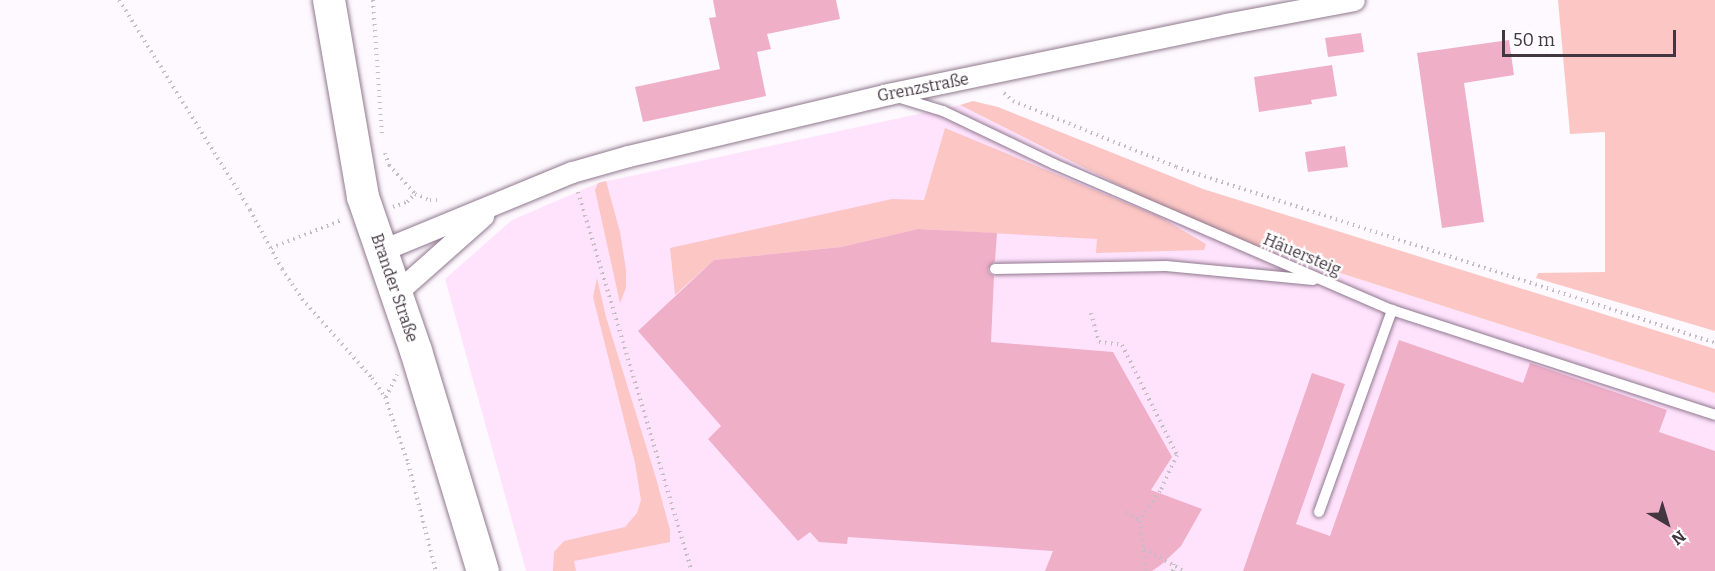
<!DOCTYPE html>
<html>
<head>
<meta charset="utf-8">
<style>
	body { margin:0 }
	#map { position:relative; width:1715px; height:571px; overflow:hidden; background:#fef9fe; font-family:Bitter,serif }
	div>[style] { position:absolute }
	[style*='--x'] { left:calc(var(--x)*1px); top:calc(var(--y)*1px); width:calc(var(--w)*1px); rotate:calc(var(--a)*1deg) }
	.built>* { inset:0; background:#ffe3fd }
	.green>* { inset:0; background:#fbc6c4 }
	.building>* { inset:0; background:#efafc7 }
	.path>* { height:4px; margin-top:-2px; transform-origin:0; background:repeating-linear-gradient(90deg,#c4bdc3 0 1.5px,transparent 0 6px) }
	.roads { filter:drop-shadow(0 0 2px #90788f) drop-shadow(0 0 2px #90788f) }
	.service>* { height:10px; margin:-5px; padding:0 5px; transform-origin:5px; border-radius:5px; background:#fff }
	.minor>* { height:21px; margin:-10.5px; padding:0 10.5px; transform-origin:10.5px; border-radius:10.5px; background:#fff }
	.primary>* { height:32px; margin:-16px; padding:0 16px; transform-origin:16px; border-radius:16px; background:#fff }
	span { translate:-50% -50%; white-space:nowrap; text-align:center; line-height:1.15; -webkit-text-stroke:4.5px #fff; paint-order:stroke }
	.street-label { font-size:16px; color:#423741 }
	.north { position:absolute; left:1637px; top:493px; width:60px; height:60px; -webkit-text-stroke:4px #fff; paint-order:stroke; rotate:142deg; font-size:16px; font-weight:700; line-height:24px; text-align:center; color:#423741 }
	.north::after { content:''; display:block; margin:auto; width:21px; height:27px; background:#423741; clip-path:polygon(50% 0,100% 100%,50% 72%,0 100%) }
	.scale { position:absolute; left:1502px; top:30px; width:174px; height:27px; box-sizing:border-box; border:3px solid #423741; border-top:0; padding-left:8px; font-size:18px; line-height:21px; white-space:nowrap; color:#423741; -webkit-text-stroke:4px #fff; paint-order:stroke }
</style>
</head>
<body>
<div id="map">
	<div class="built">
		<i style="clip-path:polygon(960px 105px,1212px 232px,1715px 393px,1715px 571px,526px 571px,445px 279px,512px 220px,598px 183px)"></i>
	</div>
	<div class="green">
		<i style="clip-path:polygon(1558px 0,1715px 0,1715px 331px,1536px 278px,1538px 273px,1605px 272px,1605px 132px,1570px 134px)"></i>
		<i style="clip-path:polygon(973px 101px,998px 107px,1203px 189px,1715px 349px,1715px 393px,1212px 232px,960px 105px)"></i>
		<i style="clip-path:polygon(945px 128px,1160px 217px,1206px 244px,1204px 250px,1096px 253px,1097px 239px,918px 229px,841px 247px,714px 260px,675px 295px,670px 248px,892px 199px,924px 200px)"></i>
		<i style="clip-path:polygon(606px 181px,620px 232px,626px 270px,626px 288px,620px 303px,595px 190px,598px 183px)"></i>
		<i style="clip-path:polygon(597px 278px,606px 317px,656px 478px,670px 530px,670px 542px,574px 561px,576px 571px,553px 571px,554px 552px,564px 541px,625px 527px,637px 513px,641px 500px,635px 463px,593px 297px)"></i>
	</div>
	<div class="building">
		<i style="clip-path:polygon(713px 0,836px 0,840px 19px,767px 34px,771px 49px,757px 52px,766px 96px,643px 122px,635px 87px,720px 69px,709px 18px,716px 17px)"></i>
		<i style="clip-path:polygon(1361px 33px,1364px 52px,1328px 57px,1325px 38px)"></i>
		<i style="clip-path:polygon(1509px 40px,1514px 75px,1464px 83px,1484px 222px,1442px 228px,1417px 53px)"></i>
		<i style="clip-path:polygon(1332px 65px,1337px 96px,1311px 100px,1312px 104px,1259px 112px,1254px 77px)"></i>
		<i style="clip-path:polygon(1345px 146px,1348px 167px,1308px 172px,1305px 152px)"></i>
		<i style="clip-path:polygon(918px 229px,997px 233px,995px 261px,988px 269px,989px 273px,994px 276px,991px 342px,1113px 352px,1172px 457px,1151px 490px,1202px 509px,1181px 546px,1162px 564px,1152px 571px,1045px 571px,1053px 551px,848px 537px,847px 544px,819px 542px,810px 532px,798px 541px,708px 439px,721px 426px,638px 331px,714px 260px,841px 247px)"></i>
		<i style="clip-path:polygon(1399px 340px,1523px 383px,1530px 363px,1667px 410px,1659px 432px,1715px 451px,1715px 571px,1243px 571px,1312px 373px,1345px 384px,1296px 524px,1330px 536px)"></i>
	</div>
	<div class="path">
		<i style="--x:119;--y:0;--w:248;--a:58"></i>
		<i style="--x:250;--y:210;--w:67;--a:61.5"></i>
		<i style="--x:282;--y:269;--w:36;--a:56"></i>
		<i style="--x:302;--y:299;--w:106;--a:48.5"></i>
		<i style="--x:372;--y:378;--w:23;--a:56"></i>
		<i style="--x:385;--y:397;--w:70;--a:70.8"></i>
		<i style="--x:408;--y:463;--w:112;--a:75.5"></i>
		<i style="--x:373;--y:0;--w:134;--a:86.2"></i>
		<i style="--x:1004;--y:93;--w:12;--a:42"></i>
		<i style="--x:1013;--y:101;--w:176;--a:22"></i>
		<i style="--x:1176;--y:167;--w:567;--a:18.08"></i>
		<i style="--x:385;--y:153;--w:13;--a:72"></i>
		<i style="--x:389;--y:165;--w:39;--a:48"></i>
		<i style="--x:415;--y:194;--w:16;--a:22"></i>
		<i style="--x:430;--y:200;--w:12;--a:0"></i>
		<i style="--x:578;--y:192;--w:396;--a:73.3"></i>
		<i style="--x:393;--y:207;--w:15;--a:-20"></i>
		<i style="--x:407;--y:202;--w:11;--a:-45"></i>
		<i style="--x:271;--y:248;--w:76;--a:-21.5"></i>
		<i style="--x:1091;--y:313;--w:30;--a:75"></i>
		<i style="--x:1099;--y:342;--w:23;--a:7"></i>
		<i style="--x:1122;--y:345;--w:123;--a:63.4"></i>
		<i style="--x:1177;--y:455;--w:40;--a:115"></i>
		<i style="--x:1160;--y:491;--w:36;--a:124"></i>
		<i style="--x:1140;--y:521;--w:50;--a:83.2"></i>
		<i style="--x:386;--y:397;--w:25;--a:-64"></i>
		<i style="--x:1126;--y:512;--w:17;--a:33"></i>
		<i style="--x:1144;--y:549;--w:46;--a:28.8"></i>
		<i style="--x:1173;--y:571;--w:7;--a:-82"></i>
	</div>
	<div class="roads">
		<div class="service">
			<i style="--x:897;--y:97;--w:48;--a:16.9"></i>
			<i style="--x:943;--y:111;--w:123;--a:25.5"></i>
			<i style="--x:1054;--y:164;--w:368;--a:23.4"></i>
			<i style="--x:1392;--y:310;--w:340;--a:18"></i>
			<i style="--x:995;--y:269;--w:171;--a:-1"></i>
			<i style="--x:1166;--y:266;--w:148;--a:5.4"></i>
			<i style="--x:1319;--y:512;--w:215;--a:-70.1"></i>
		</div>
		<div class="minor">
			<i style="--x:380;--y:251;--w:208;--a:-22.4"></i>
			<i style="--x:572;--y:172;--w:58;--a:-15.9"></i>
			<i style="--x:628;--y:156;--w:267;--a:-13.4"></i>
			<i style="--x:888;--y:94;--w:345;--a:-11.7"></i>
			<i style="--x:1226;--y:24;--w:130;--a:-10.6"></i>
			<i style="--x:395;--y:294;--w:118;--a:-41.6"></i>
		</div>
		<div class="primary">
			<i style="--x:329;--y:0;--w:200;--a:80.2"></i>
			<i style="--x:363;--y:197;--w:163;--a:71"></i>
			<i style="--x:416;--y:351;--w:230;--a:73.1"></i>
		</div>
	</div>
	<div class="street-label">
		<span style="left:923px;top:88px;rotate:-11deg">Grenzstraße</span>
		<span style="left:1302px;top:255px;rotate:23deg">Häuersteig</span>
		<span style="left:394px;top:288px;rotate:71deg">Brander Straße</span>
	</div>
	<div class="north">N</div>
	<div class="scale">50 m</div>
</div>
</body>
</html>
